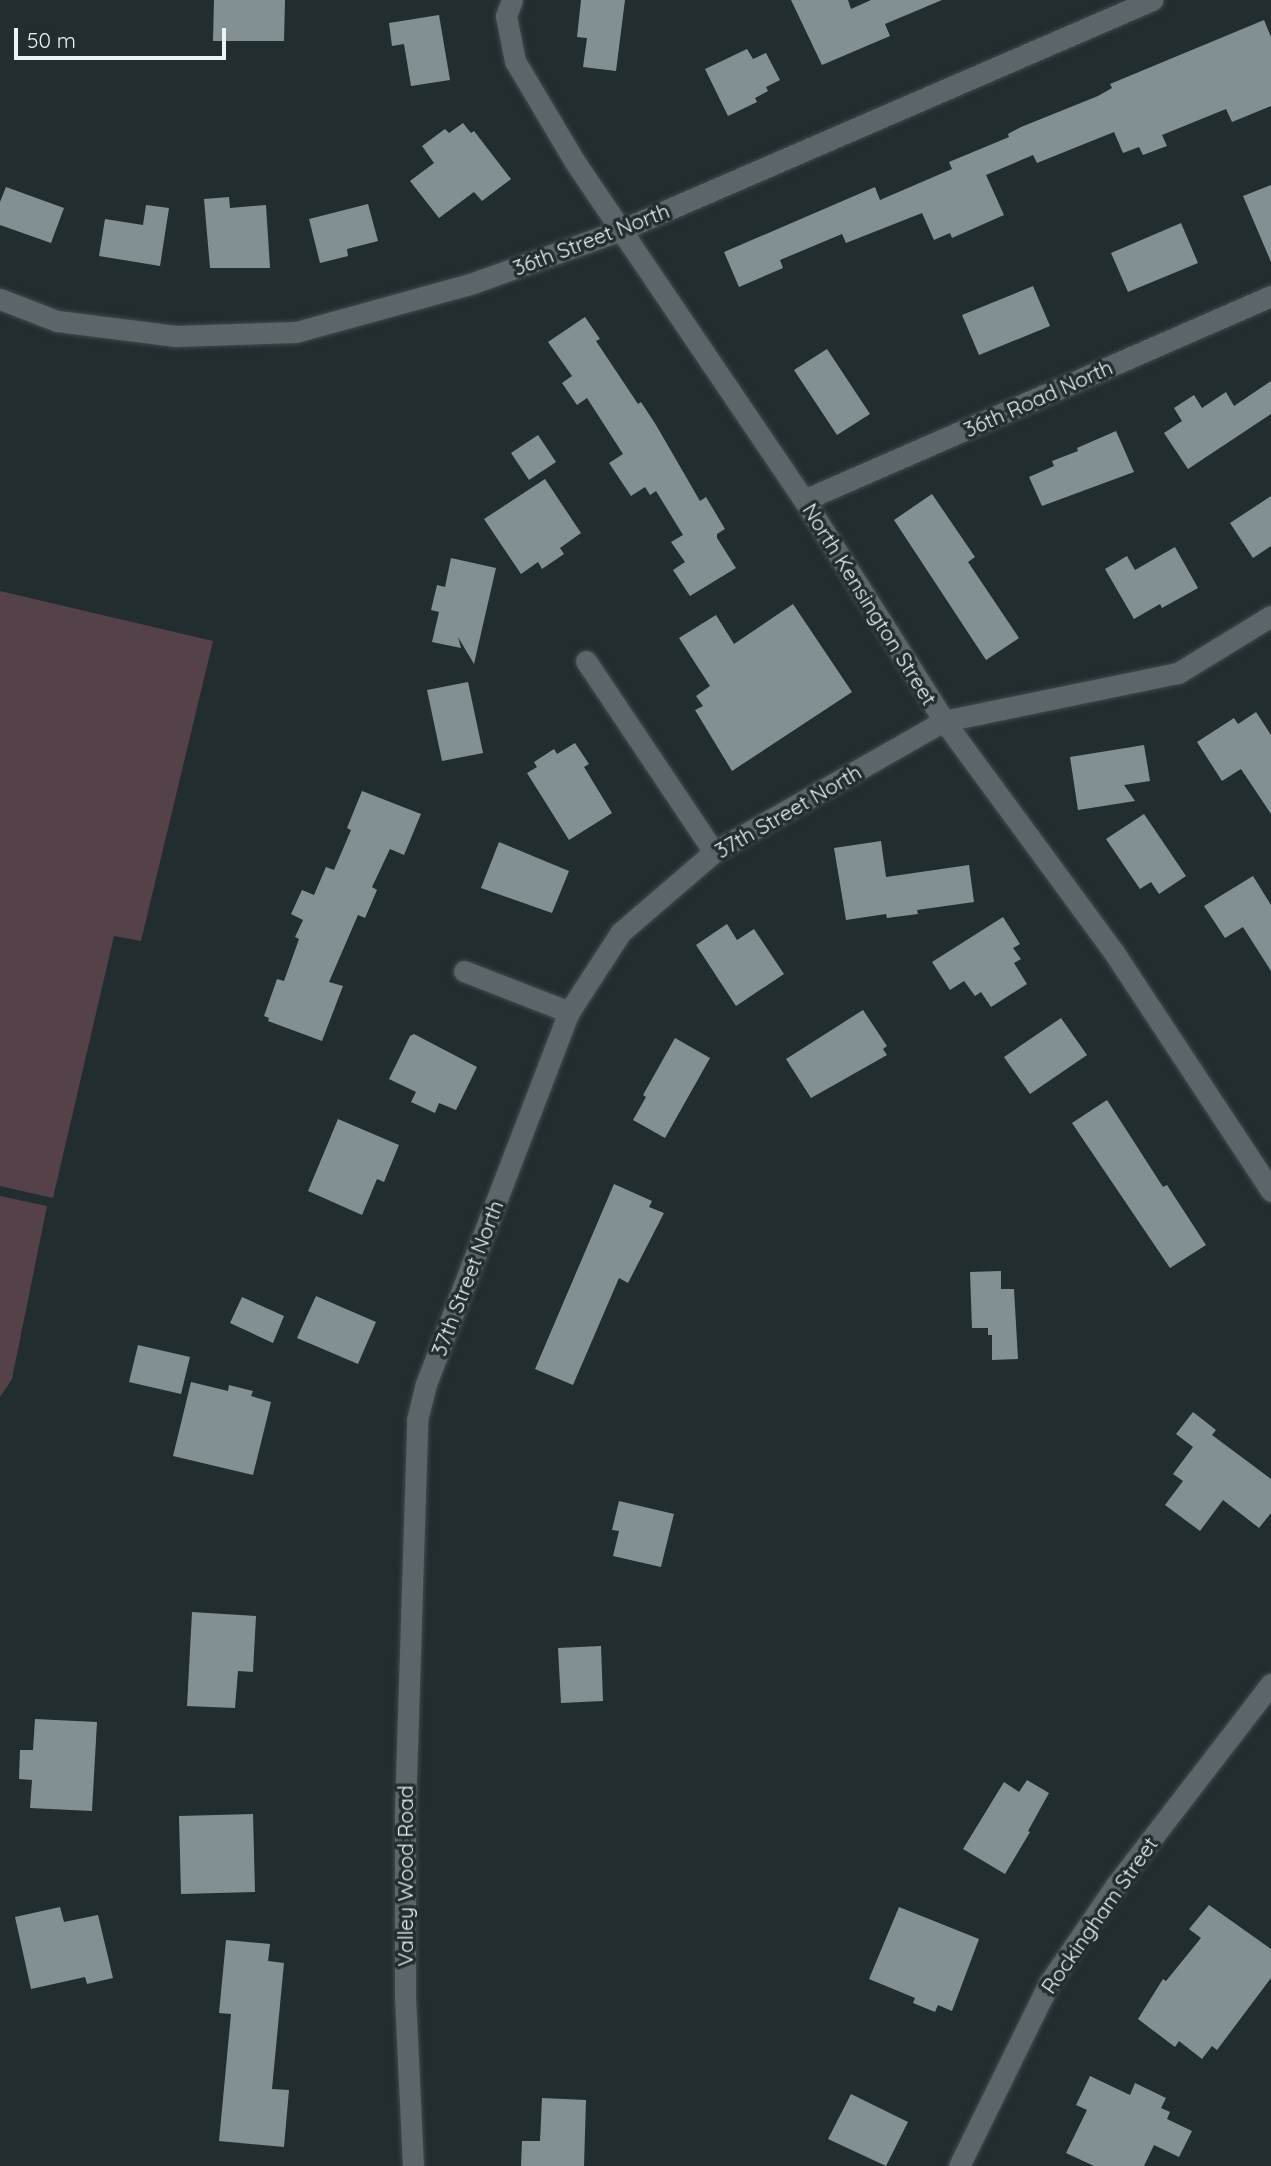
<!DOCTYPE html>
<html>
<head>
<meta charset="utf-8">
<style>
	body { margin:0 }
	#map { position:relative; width:1271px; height:2166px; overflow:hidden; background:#222d2f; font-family:Quicksand,sans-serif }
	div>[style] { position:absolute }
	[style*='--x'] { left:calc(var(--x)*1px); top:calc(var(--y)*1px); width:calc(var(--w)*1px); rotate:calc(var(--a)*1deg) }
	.green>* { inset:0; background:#54414a }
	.building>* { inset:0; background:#839093 }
	.roads { filter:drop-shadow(0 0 2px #414a4c) drop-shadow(0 0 2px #414a4c) }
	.minor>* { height:21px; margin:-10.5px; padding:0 10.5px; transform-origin:10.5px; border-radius:10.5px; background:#5a6669 }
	span { translate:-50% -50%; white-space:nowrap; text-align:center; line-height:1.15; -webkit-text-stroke:7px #222d2f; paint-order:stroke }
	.street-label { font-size:21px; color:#edf3f5 }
	.scale { position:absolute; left:14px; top:28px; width:212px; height:32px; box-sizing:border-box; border:4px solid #edf3f5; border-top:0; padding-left:9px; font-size:21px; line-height:24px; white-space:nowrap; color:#edf3f5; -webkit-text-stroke:5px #222d2f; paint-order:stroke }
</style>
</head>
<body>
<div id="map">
	<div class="green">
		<i style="clip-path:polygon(0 591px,213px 641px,141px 941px,114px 936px,53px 1198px,0 1186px)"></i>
		<i style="clip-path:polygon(0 1196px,47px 1206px,12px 1379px,0 1397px)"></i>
	</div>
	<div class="building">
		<i style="clip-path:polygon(214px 0,285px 0,284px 41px,213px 41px)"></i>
		<i style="clip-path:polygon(581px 0,625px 0,616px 71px,583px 67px,587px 38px,577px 37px)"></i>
		<i style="clip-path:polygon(791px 0,848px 0,851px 9px,871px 0,942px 0,885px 24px,890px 36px,822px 65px)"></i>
		<i style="clip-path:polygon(439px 15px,450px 80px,411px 86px,404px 44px,392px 46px,389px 23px)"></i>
		<i style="clip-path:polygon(1264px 20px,1271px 37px,1271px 106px,1232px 122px,1226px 109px,1162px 135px,1167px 146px,1143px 155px,1139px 147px,1123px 153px,1114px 132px,1037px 163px,1033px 155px,986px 175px,1004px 215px,952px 238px,950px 233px,934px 240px,922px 213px,846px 243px,842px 234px,780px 260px,783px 268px,739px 287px,724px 252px,875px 187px,880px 200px,952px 169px,949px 162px,1009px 137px,1008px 134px,1021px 127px,1098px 96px,1112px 88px,1110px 84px)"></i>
		<i style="clip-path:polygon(747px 49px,753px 59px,766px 53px,780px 80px,766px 87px,768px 91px,755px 98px,757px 102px,728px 116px,705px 69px)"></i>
		<i style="clip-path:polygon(463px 123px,471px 133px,474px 131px,511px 179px,482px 201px,474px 192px,439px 218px,410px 181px,434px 163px,422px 146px,445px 129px,449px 133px)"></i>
		<i style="clip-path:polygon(1271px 185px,1271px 262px,1243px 196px)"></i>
		<i style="clip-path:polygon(6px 187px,64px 208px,51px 243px,0 225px,0 202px)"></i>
		<i style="clip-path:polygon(229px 197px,230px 208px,266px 205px,270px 268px,210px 268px,204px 199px)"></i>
		<i style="clip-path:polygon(368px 204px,378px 241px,347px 249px,348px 256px,320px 263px,309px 219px)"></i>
		<i style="clip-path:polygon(146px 205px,169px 208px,160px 266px,99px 256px,105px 219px,143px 225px)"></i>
		<i style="clip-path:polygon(1181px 223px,1198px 263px,1128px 292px,1111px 253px)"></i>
		<i style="clip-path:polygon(1033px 286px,1050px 326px,979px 355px,962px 315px)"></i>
		<i style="clip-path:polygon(585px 317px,600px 339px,596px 341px,638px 404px,641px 402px,656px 425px,700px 501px,706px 497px,725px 529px,717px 534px,717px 538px,736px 568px,690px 596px,673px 570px,685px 562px,671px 542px,683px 535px,656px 491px,650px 495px,645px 487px,631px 496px,609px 463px,623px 454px,587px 398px,577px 405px,562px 383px,572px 376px,548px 342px)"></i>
		<i style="clip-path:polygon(827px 349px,870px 414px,837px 435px,794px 370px)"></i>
		<i style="clip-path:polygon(1271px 381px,1271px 414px,1188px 469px,1164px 433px,1182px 421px,1174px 408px,1194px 395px,1202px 408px,1226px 392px,1234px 406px)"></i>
		<i style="clip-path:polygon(1116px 431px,1134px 472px,1042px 506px,1029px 477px,1054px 466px,1052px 461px,1078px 451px,1077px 448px)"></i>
		<i style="clip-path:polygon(538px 435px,556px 462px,529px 480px,511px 453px)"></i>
		<i style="clip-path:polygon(545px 479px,581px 533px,560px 548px,564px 554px,542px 569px,538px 562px,521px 574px,484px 519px)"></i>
		<i style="clip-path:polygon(932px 494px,975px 557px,968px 562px,1019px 638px,986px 660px,894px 520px)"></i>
		<i style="clip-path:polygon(1271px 496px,1271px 546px,1253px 558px,1230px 523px)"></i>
		<i style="clip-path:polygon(1175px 547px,1198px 588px,1162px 608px,1160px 604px,1134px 619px,1105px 569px,1127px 556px,1135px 570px)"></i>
		<i style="clip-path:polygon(451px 558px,496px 568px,474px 664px,458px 637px,461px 648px,432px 642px,439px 612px,431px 610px,437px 585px,445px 587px)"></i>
		<i style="clip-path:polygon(793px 604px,852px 692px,732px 771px,695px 710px,703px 706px,696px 696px,710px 686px,679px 638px,716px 615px,734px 644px)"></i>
		<i style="clip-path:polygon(468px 682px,483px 753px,442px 761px,427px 690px)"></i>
		<i style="clip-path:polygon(1256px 712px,1271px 735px,1271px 814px,1241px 769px,1222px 781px,1197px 742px,1234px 718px,1238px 724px)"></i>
		<i style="clip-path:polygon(575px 743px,589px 764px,584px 767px,612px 813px,569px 840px,527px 773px,537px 767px,534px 762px,554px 749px,557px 754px)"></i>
		<i style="clip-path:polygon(1144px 745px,1150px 781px,1124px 785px,1135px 801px,1078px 810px,1070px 757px)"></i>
		<i style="clip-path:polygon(362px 791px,421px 814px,404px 855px,390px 849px,372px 887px,377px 890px,365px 918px,358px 915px,329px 982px,343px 986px,322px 1041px,268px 1021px,269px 1018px,264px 1016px,277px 979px,284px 981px,299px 939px,295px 937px,303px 920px,291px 914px,302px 890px,314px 895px,326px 867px,334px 870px,351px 830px,347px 828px)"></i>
		<i style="clip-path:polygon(1144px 814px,1186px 876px,1159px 894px,1151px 882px,1140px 889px,1106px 839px)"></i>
		<i style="clip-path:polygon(881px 841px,886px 877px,969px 865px,974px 902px,917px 910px,918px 914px,887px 918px,886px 914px,846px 920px,834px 848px)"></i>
		<i style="clip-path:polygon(499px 842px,569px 871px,552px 913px,481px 888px)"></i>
		<i style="clip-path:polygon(1253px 876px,1271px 905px,1271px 971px,1243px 927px,1225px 938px,1204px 906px)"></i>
		<i style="clip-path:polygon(1003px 917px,1020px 944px,1013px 948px,1021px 959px,1014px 963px,1027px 984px,991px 1007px,981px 992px,975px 996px,964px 981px,950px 990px,932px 962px)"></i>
		<i style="clip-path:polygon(727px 924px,737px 940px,754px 929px,784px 974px,736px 1006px,696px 945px)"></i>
		<i style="clip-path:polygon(863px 1010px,887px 1046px,883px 1049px,887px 1055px,811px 1098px,786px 1059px)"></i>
		<i style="clip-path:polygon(1061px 1018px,1087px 1055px,1030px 1094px,1004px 1057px)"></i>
		<i style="clip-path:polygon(414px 1034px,477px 1067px,456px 1110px,439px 1103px,435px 1113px,411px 1102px,416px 1092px,389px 1079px,410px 1036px)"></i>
		<i style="clip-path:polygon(675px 1038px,710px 1058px,665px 1138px,633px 1120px,646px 1097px,643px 1095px)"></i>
		<i style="clip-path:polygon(1107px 1100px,1163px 1187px,1167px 1185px,1206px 1245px,1170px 1268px,1072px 1123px)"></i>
		<i style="clip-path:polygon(338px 1119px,399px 1145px,384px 1182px,377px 1179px,362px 1215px,308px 1191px)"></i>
		<i style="clip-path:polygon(614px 1184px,652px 1201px,649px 1207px,664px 1213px,628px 1283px,619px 1278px,573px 1385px,535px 1369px)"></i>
		<i style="clip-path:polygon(1001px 1271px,1001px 1289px,1014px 1289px,1018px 1359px,992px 1360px,992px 1335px,988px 1335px,988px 1328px,972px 1328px,970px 1272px)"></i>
		<i style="clip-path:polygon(316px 1296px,376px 1322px,358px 1364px,297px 1338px)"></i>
		<i style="clip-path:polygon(242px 1297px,284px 1316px,273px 1343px,230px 1323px)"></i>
		<i style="clip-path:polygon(138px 1345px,190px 1357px,181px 1394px,129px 1382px)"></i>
		<i style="clip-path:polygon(191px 1382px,228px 1391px,229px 1385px,253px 1391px,251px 1396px,271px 1402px,253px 1475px,173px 1456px)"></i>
		<i style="clip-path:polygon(1193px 1412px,1216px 1430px,1212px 1435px,1271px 1479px,1271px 1513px,1259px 1528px,1223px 1500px,1200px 1531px,1165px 1505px,1183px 1481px,1173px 1474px,1193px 1447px,1176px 1434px)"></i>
		<i style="clip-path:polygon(619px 1501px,674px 1514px,661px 1567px,613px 1556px,619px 1531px,612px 1530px)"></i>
		<i style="clip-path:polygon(192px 1612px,256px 1616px,253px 1672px,238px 1671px,235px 1708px,187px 1706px)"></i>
		<i style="clip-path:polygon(601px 1646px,603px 1701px,561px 1703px,558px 1648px)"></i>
		<i style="clip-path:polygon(35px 1719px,97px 1722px,92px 1811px,30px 1808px,32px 1780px,19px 1779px,20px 1750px,33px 1750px)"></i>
		<i style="clip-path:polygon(1027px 1780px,1049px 1793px,1028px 1831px,1030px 1832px,1005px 1874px,963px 1849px,1004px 1782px,1019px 1792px)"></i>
		<i style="clip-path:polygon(253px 1814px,255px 1892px,181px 1894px,179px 1816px)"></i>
		<i style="clip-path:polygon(1209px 1905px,1271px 1949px,1271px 1978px,1217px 2050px,1212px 2046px,1202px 2059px,1179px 2041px,1175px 2047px,1138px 2019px,1163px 1979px,1166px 1981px,1201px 1938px,1189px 1929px)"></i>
		<i style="clip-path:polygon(60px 1907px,64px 1922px,98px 1915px,113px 1978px,87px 1984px,85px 1977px,31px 1989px,15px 1917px)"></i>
		<i style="clip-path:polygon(899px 1907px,979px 1939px,952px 2011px,938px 2005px,935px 2012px,913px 2003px,915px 1998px,869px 1979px)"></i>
		<i style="clip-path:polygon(226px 1940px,270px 1944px,268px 1961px,284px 1963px,272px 2089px,289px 2090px,284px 2147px,219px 2141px,231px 2014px,219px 2013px)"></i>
		<i style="clip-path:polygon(1090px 2076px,1130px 2095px,1135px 2083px,1166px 2098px,1161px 2108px,1170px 2112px,1167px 2119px,1192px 2131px,1179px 2157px,1154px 2145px,1144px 2166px,1094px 2166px,1066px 2153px,1087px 2110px,1076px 2105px)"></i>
		<i style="clip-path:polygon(851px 2094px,908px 2122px,886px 2166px,828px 2139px)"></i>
		<i style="clip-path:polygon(542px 2098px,586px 2100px,584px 2166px,521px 2166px,522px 2141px,540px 2141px)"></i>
	</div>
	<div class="roads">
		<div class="minor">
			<i style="--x:512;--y:0;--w:17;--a:111"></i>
			<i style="--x:506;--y:16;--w:46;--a:78.7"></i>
			<i style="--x:515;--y:61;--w:117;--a:59.3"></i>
			<i style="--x:575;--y:162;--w:408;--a:55.9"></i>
			<i style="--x:804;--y:500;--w:262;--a:57.6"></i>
			<i style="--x:944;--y:721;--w:289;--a:53.7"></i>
			<i style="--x:1115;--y:954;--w:284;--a:56.6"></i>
			<i style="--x:0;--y:299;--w:61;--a:21.1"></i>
			<i style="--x:57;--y:321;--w:120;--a:7.2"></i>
			<i style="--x:176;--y:336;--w:120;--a:-1.9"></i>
			<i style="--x:296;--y:332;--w:180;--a:-15.4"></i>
			<i style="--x:470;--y:284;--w:160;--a:-19.7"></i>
			<i style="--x:621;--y:230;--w:579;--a:-23.42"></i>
			<i style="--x:804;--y:500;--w:510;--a:-23.6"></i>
			<i style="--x:586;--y:661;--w:230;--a:56.2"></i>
			<i style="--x:464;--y:971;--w:113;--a:21.3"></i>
			<i style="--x:413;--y:2166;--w:172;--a:-92.7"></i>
			<i style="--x:405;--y:1994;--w:182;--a:-90"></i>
			<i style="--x:405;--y:1812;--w:392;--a:-88.2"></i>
			<i style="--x:417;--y:1420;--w:37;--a:-76"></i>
			<i style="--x:426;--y:1384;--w:399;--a:-69"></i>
			<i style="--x:569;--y:1012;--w:95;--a:-57"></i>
			<i style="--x:621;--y:932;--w:123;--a:-40.7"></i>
			<i style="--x:714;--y:852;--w:265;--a:-29.7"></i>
			<i style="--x:944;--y:721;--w:239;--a:-11.6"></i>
			<i style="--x:1178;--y:673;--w:109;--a:-31.5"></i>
			<i style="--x:959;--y:2166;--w:204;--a:-63.8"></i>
			<i style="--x:1049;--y:1983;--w:119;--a:-55.6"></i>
			<i style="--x:1116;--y:1885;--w:254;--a:-52.4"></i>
		</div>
	</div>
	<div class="street-label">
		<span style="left:591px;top:239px;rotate:-21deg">36th Street North</span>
		<span style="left:1038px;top:398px;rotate:-24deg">36th Road North</span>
		<span style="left:870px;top:604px;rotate:58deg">North Kensington Street</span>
		<span style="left:788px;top:811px;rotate:-30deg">37th Street North</span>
		<span style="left:467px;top:1278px;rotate:-69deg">37th Street North</span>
		<span style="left:405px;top:1876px;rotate:-90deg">Valley Wood Road</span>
		<span style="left:1099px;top:1915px;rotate:-55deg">Rockingham Street</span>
	</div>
	<div class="scale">50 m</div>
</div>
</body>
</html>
